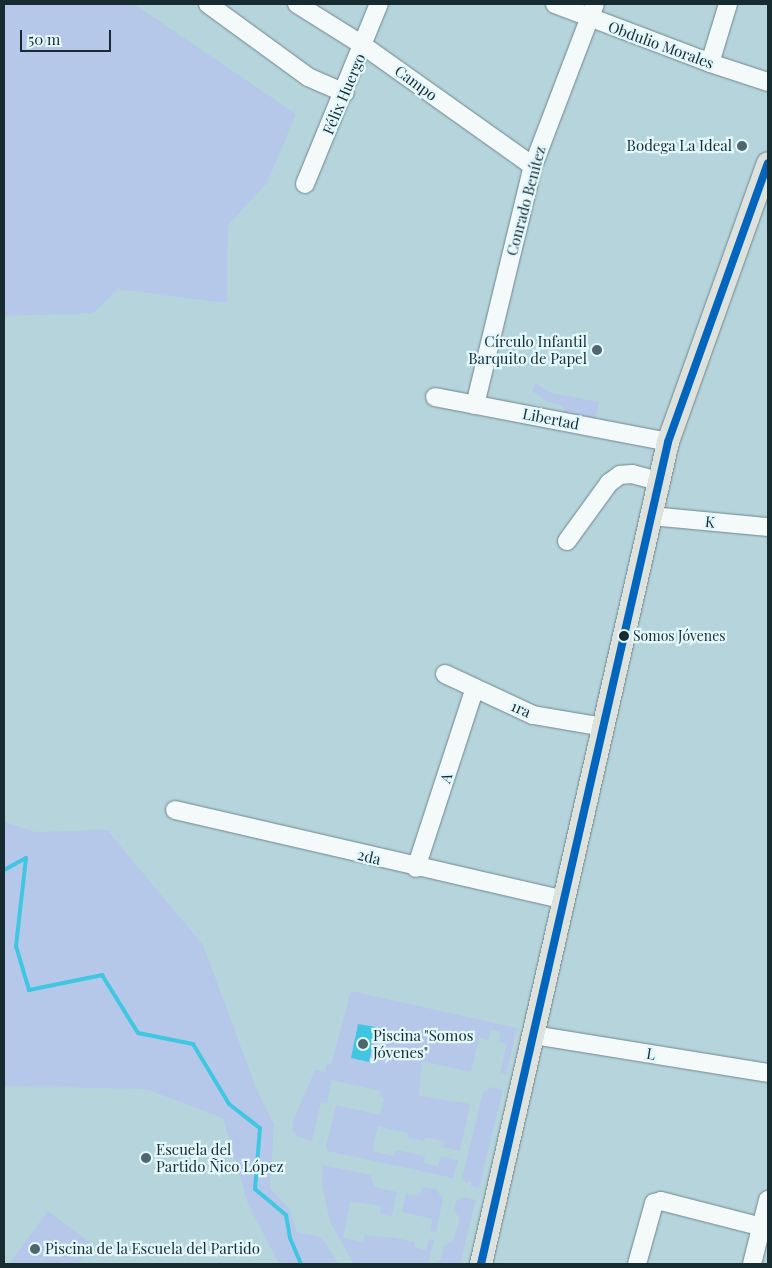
<!DOCTYPE html>
<html>
<head>
<meta charset="utf-8">
<style>
	body { margin:0 }
	#map { position:relative; width:772px; height:1268px; overflow:hidden; background:#b6d4dc; font-family:"Playfair Display",serif }
	div>[style] { position:absolute }
	[style*='--x'] { left:calc(var(--x)*1px); top:calc(var(--y)*1px); width:calc(var(--w)*1px); rotate:calc(var(--a)*1deg) }
	.green>* { inset:0; background:#b5c8e9 }
	.water>* { inset:0; background:#40c6e0 }
	.stream>* { height:4px; margin:-2px; padding:0 2px; transform-origin:2px; border-radius:2px; background:#40c6e0 }
	.roads { filter:drop-shadow(0 0 1px #6f878d) drop-shadow(0 0 1px #6f878d) }
	.minor>* { height:18px; margin:-9px; padding:0 9px; transform-origin:9px; border-radius:9px; background:#f4f9fa }
	.major>* { height:22px; margin:-11px; padding:0 11px; transform-origin:11px; border-radius:11px; background:#dee2dd }
	.bus-1>* { height:8px; margin:-4px; padding:0 4px; transform-origin:4px; border-radius:4px; background:#0065bd }
	.dots>* { width:14px; height:14px; translate:-50% -50%; box-sizing:border-box; border:2px solid #e3f8fd; border-radius:50% }
	span { translate:-50% -50%; white-space:nowrap; text-align:center; line-height:1.15; -webkit-text-stroke:4.5px #e3f8fd; paint-order:stroke }
	.bus-label { font-size:14px; color:#162c31 }
	.left { translate:0 -50%; text-align:left }
	.street-label { font-size:15px; color:#162c31 }
	.poi-label { font-size:15px; color:#162c31 }
	.right { translate:-100% -50%; text-align:right }
	.frame { position:absolute; inset:0; border:5px solid #162c31; pointer-events:none }
	.scale { position:absolute; left:20px; top:30px; width:91px; height:22px; box-sizing:border-box; border:2px solid #162c31; border-top:0; padding-left:6px; font-size:15px; line-height:18px; white-space:nowrap; color:#162c31; -webkit-text-stroke:4px #e3f8fd; paint-order:stroke }
</style>
</head>
<body>
<div id="map">
	<div class="green">
		<i style="clip-path:polygon(4px 4px,134px 4px,296px 114px,267px 183px,228px 225px,227px 303px,118px 289px,93px 313px,4px 316px)"></i>
		<i style="clip-path:polygon(535px 383px,552px 393px,599px 402px,595px 420px,567px 415px,562px 405px,548px 402px,532px 391px)"></i>
		<i style="clip-path:polygon(4px 822px,36px 832px,107px 830px,203px 945px,258px 1093px,274px 1124px,270px 1188px,289px 1209px,297px 1232px,321px 1237px,339px 1264px,279px 1264px,248px 1204px,223px 1118px,146px 1089px,4px 1086px)"></i>
		<i style="clip-path:polygon(351px 991px,517px 1028px,506px 1075px,500px 1073px,507px 1044px,499px 1042px,500px 1032px,491px 1030px,488px 1040px,479px 1038px,471px 1072px,422px 1061px,419px 1096px,470px 1104px,460px 1151px,443px 1147px,444px 1141px,425px 1137px,424px 1141px,408px 1138px,408px 1133px,378px 1126px,372px 1151px,394px 1156px,396px 1150px,425px 1156px,424px 1163px,438px 1166px,441px 1156px,458px 1160px,453px 1178px,328px 1151px,326px 1146px,336px 1105px,380px 1115px,384px 1098px,380px 1096px,381px 1091px,332px 1080px,327px 1103px,321px 1102px,312px 1141px,298px 1137px,293px 1130px,292px 1124px,315px 1070px,325px 1072px,327px 1064px,331px 1065px)"></i>
		<i style="clip-path:polygon(490px 1087px,503px 1090px,479px 1188px,471px 1186px,471px 1181px,466px 1183px,462px 1178px,483px 1092px)"></i>
		<i style="clip-path:polygon(323px 1165px,371px 1175px,374px 1187px,397px 1192px,392px 1216px,380px 1214px,381px 1206px,350px 1201px,343px 1238px,363px 1242px,365px 1235px,396px 1238px,415px 1242px,414px 1247px,426px 1250px,429px 1239px,434px 1240px,428px 1264px,354px 1264px,330px 1222px,322px 1184px)"></i>
		<i style="clip-path:polygon(424px 1187px,436px 1189px,443px 1199px,436px 1232px,430px 1231px,433px 1219px,402px 1212px,406px 1194px,418px 1196px)"></i>
		<i style="clip-path:polygon(464px 1197px,476px 1200px,460px 1264px,433px 1264px,441px 1259px,444px 1246px,453px 1241px,460px 1219px,454px 1210px,456px 1201px)"></i>
		<i style="clip-path:polygon(48px 1211px,92px 1244px,78px 1264px,9px 1264px)"></i>
	</div>
	<div class="water">
		<i style="clip-path:polygon(358px 1024px,376px 1027px,369px 1062px,351px 1058px)"></i>
	</div>
	<div class="stream">
		<i style="--x:4;--y:870;--w:25;--a:-29"></i>
		<i style="--x:26;--y:858;--w:89;--a:96.5"></i>
		<i style="--x:16;--y:946;--w:46;--a:73.5"></i>
		<i style="--x:29;--y:990;--w:75;--a:-11.6"></i>
		<i style="--x:102;--y:975;--w:68;--a:58.2"></i>
		<i style="--x:138;--y:1033;--w:56;--a:11.3"></i>
		<i style="--x:193;--y:1044;--w:70;--a:59"></i>
		<i style="--x:229;--y:1104;--w:39;--a:38"></i>
		<i style="--x:260;--y:1128;--w:61;--a:94.7"></i>
		<i style="--x:255;--y:1189;--w:40;--a:40"></i>
		<i style="--x:286;--y:1215;--w:23;--a:80"></i>
		<i style="--x:290;--y:1238;--w:28;--a:67"></i>
	</div>
	<div class="roads">
		<div class="minor">
			<i style="--x:208;--y:4;--w:124;--a:36.1"></i>
			<i style="--x:308;--y:77;--w:40;--a:23.4"></i>
			<i style="--x:297;--y:4;--w:79;--a:32.1"></i>
			<i style="--x:364;--y:46;--w:207;--a:35.4"></i>
			<i style="--x:555;--y:4;--w:166;--a:20.8"></i>
			<i style="--x:710;--y:63;--w:61;--a:18.1"></i>
			<i style="--x:710;--y:63;--w:62;--a:-73"></i>
			<i style="--x:305;--y:184;--w:195;--a:-67.7"></i>
			<i style="--x:435;--y:397;--w:237;--a:10.9"></i>
			<i style="--x:475;--y:405;--w:246;--a:-76.4"></i>
			<i style="--x:533;--y:166;--w:173;--a:-69.1"></i>
			<i style="--x:651;--y:516;--w:118;--a:5.4"></i>
			<i style="--x:567;--y:541;--w:72;--a:-54.1"></i>
			<i style="--x:609;--y:483;--w:14;--a:-36"></i>
			<i style="--x:620;--y:475;--w:12;--a:-5"></i>
			<i style="--x:632;--y:474;--w:28;--a:15"></i>
			<i style="--x:445;--y:674;--w:97;--a:25"></i>
			<i style="--x:533;--y:715;--w:71;--a:9.7"></i>
			<i style="--x:175;--y:810;--w:399;--a:13"></i>
			<i style="--x:416;--y:868;--w:189;--a:-71.9"></i>
			<i style="--x:534;--y:1035;--w:237;--a:9.2"></i>
			<i style="--x:637;--y:1264;--w:63;--a:-74.4"></i>
			<i style="--x:654;--y:1203;--w:7;--a:-16"></i>
			<i style="--x:661;--y:1201;--w:104;--a:14.4"></i>
			<i style="--x:752;--y:1264;--w:66;--a:-76"></i>
		</div>
		<div class="major">
			<i style="--x:481;--y:1264;--w:843;--a:-77.18"></i>
			<i style="--x:668;--y:442;--w:296;--a:-70.3"></i>
		</div>
	</div>
	<div class="bus-1">
		<i style="--x:481;--y:1264;--w:843;--a:-77.18"></i>
		<i style="--x:668;--y:442;--w:296;--a:-70.3"></i>
	</div>
	<div class="dots">
		<i style="left:742px;top:146px;background:#4e676d"></i>
		<i style="left:597px;top:350px;background:#4e676d"></i>
		<i style="left:624px;top:636px;background:#162c31"></i>
		<i style="left:363px;top:1044px;background:#4e676d"></i>
		<i style="left:146px;top:1158px;background:#4e676d"></i>
		<i style="left:35px;top:1249px;background:#4e676d"></i>
	</div>
	<div class="bus-label">
		<span class="left" style="left:633px;top:636px">Somos Jóvenes</span>
	</div>
	<div class="street-label">
		<span style="left:661px;top:45px;rotate:20deg">Obdulio Morales</span>
		<span style="left:416px;top:83px;rotate:36deg">Campo</span>
		<span style="left:344px;top:94px;rotate:-67deg">Félix Huergo</span>
		<span style="left:526px;top:201px;rotate:-75deg">Conrado Benítez</span>
		<span style="left:551px;top:419px;rotate:11deg">Libertad</span>
		<span style="left:710px;top:522px;rotate:6deg">K</span>
		<span style="left:521px;top:709px;rotate:23deg">1ra</span>
		<span style="left:446px;top:778px;rotate:-72deg">A</span>
		<span style="left:369px;top:857px;rotate:13deg">2da</span>
		<span style="left:651px;top:1054px;rotate:9deg">L</span>
	</div>
	<div class="poi-label">
		<span class="right" style="left:732px;top:146px">Bodega La Ideal</span>
		<span class="right" style="left:587px;top:350px">Círculo Infantil<br>Barquito de Papel</span>
		<span class="left" style="left:373px;top:1044px">Piscina "Somos<br>Jóvenes"</span>
		<span class="left" style="left:156px;top:1158px">Escuela del<br>Partido Ñico López</span>
		<span class="left" style="left:45px;top:1249px">Piscina de la Escuela del Partido</span>
	</div>
	<div class="frame"></div>
	<div class="scale">50 m</div>
</div>
</body>
</html>
